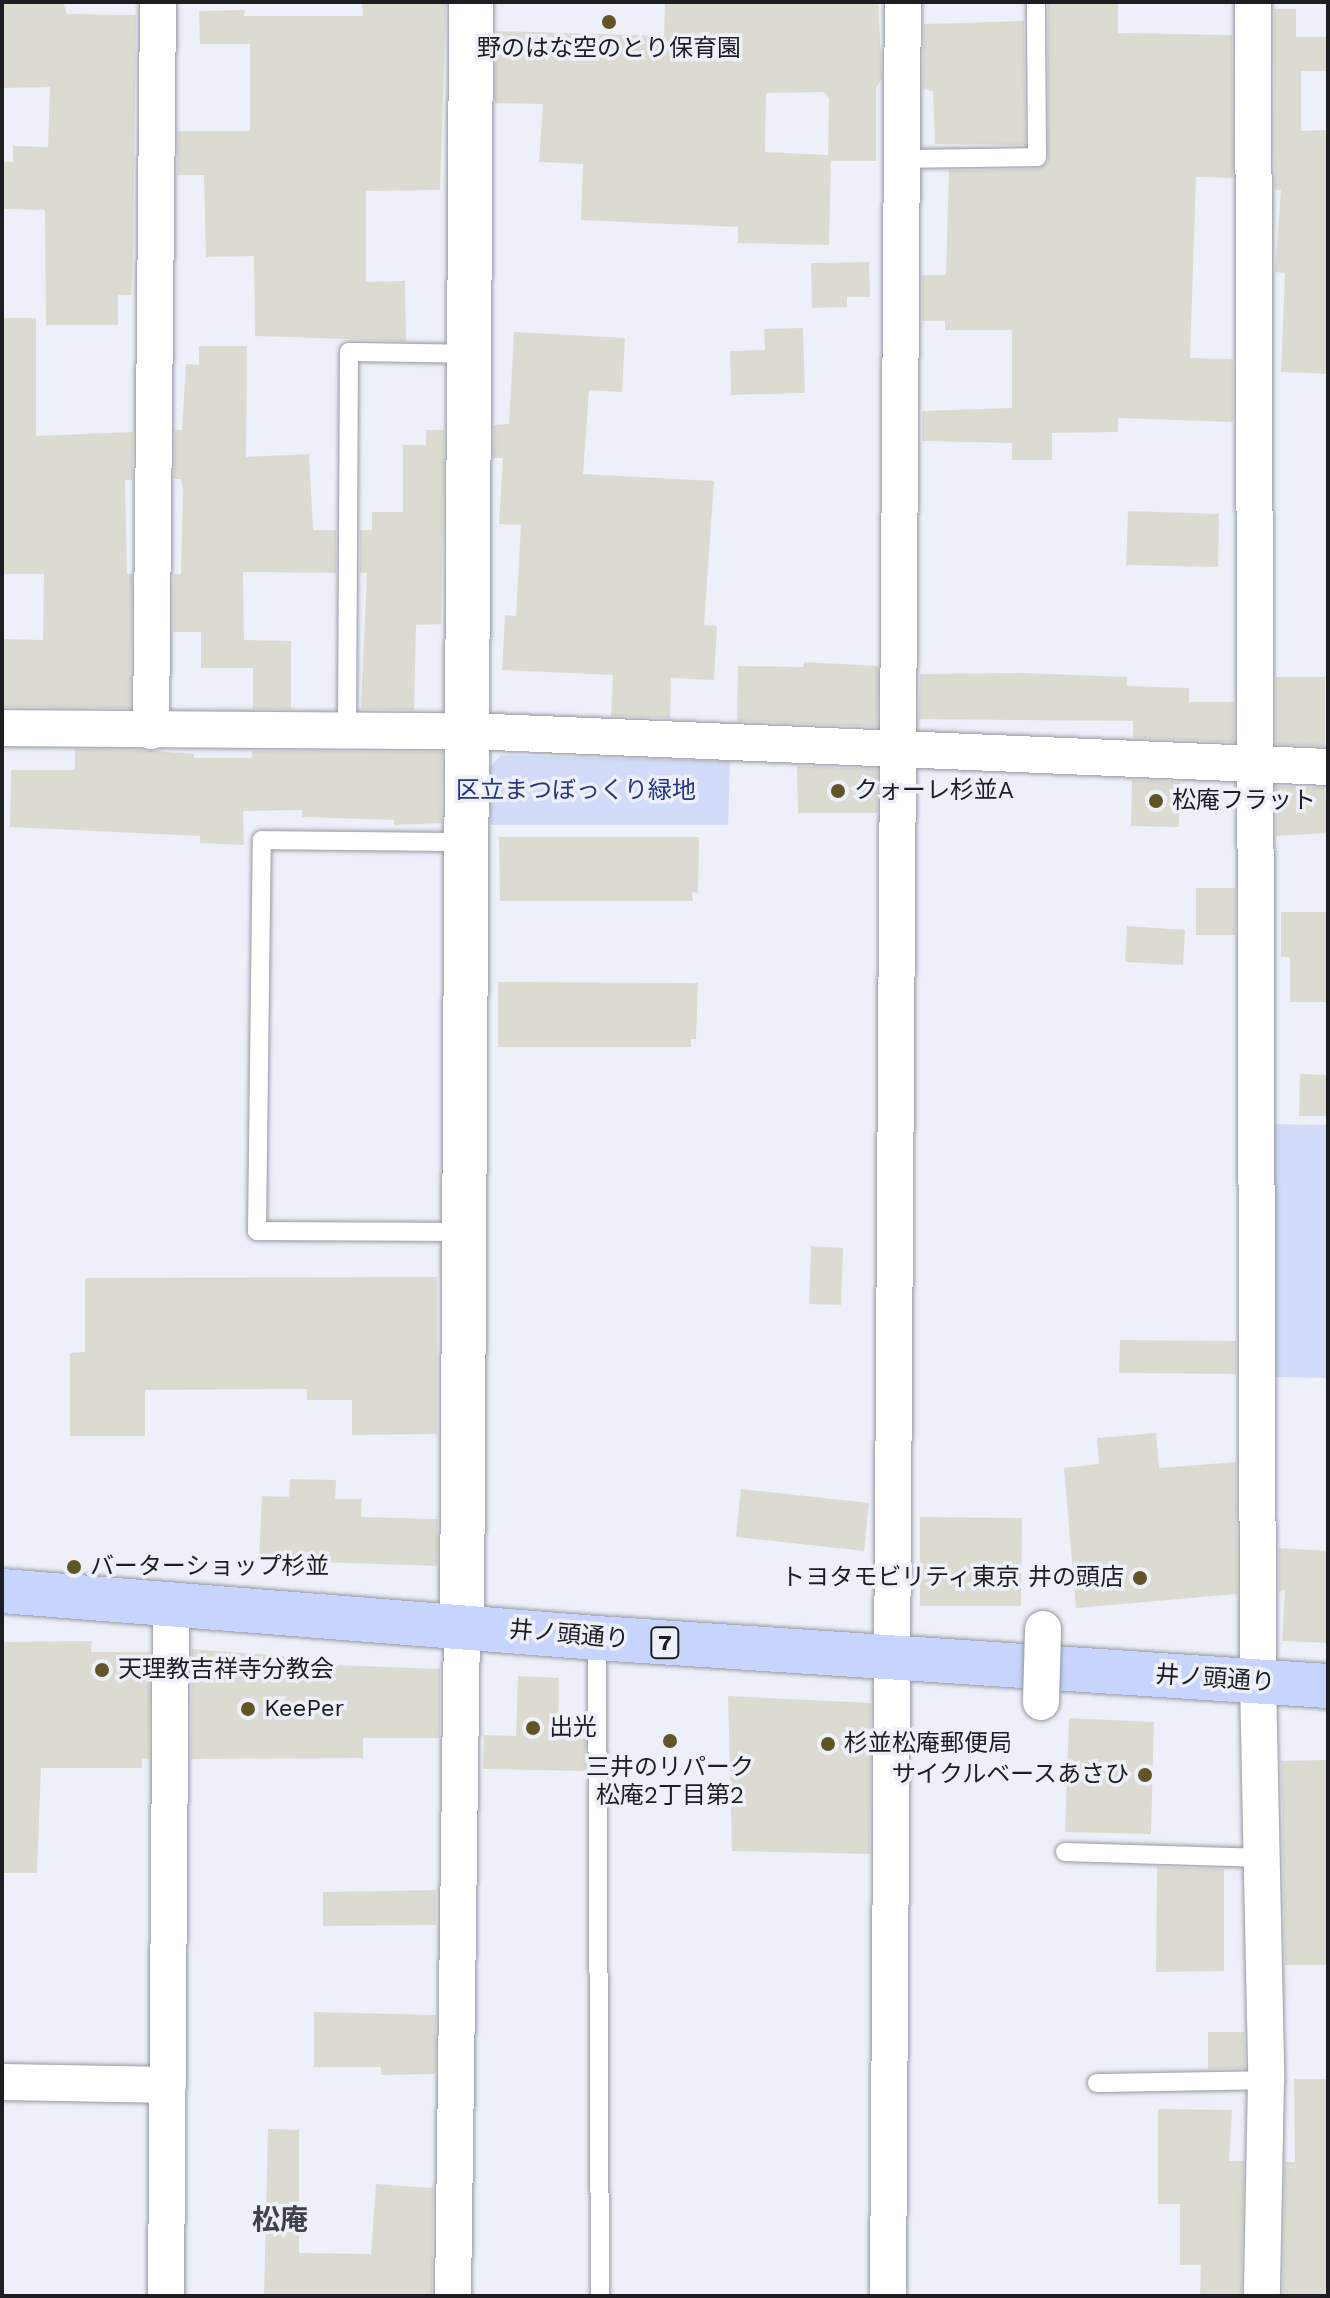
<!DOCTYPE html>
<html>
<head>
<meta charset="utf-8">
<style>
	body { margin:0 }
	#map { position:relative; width:1330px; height:2298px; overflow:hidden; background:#edf0f9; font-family:"Work Sans","Noto Sans JP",sans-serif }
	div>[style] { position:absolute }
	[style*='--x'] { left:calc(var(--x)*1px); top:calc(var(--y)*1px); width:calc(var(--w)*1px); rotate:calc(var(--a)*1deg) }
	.green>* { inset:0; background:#d2dbf7 }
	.building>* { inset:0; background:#dcdbd2 }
	.roads { filter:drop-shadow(0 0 2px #9699a1) drop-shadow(0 0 2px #9699a1) }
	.lane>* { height:18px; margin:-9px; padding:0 9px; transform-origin:9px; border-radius:9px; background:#fff }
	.street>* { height:36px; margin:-18px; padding:0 18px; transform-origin:18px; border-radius:18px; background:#fff }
	.secondary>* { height:44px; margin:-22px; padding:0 22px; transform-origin:22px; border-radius:22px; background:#fff }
	.primary>* { height:44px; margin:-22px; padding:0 22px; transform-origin:22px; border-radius:22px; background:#c7d4fe }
	.bridges { filter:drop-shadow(0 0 2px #9699a1) drop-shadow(0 0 2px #9699a1) }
	.street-bridge>* { height:36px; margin:-18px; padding:0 18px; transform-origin:18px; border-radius:18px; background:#fff }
	.dots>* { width:22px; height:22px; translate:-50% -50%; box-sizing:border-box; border:4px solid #edf0f9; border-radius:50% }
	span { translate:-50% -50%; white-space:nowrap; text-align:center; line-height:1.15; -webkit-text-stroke:7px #edf0f9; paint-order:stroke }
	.shield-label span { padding:2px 6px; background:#edf0f9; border:2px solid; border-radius:6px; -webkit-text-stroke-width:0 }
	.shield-label { font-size:22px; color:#1d1e21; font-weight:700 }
	.poi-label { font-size:24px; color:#1d1e21 }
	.left { translate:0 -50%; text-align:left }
	.right { translate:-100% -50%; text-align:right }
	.park-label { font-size:24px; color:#253588 }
	.street-label { font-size:24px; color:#1d1e21 }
	.quarter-label { font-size:28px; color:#3f4249; font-weight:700 }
	.frame { position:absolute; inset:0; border:4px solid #1d1e21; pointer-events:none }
</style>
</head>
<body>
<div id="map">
	<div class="green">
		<i style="clip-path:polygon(501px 755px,730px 761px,728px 825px,490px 825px,489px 768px)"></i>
		<i style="clip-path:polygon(1269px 1124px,1328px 1125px,1328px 1378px,1269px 1377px)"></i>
	</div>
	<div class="building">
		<i style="clip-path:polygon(2px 2px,63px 2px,67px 14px,136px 15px,133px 258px,131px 295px,118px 295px,118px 325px,46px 325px,45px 210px,2px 209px,2px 162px,13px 162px,13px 146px,48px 147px,50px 87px,2px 88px)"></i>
		<i style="clip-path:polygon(446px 2px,440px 190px,366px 191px,366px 282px,405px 281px,406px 341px,255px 336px,254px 256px,206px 257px,204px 175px,177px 175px,178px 131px,250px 131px,250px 44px,200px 44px,199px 11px,245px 10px,244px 16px,363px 16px,362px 3px)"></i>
		<i style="clip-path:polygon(evenodd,665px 2px,878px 2px,882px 78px,876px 88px,876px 161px,831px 161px,829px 245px,738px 243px,738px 227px,581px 220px,583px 164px,539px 162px,543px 104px,495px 103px,496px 31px,664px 36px,665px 2px,824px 92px,829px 98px,828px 155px,765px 152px,766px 93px,824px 92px)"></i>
		<i style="clip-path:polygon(1048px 2px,1118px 2px,1118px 33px,1232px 35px,1233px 178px,1196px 177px,1190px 358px,1233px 359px,1233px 422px,1118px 418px,1118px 432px,1052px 433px,1052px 460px,1012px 460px,1012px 443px,922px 441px,922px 411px,1012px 408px,1012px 330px,945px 330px,945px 321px,922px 321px,922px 275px,946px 275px,949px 170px,1037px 169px,1048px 162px)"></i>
		<i style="clip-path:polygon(1274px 9px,1296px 9px,1296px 37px,1328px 37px,1328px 71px,1301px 71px,1301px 131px,1328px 130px,1328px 374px,1281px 372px,1285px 273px,1275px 272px,1281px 190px,1275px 190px)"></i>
		<i style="clip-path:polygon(1024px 21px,1025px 145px,935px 144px,933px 91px,923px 89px,924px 24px)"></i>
		<i style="clip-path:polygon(869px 262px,870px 297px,847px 297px,847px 307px,812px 308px,811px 263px)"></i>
		<i style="clip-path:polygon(2px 318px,36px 318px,36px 436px,133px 432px,132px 480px,125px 480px,127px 574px,132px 574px,130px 708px,2px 707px,2px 639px,43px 640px,44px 574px,2px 574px)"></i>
		<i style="clip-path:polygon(803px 328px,805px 393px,731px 395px,730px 351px,765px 350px,764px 329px)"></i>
		<i style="clip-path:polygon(514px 332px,625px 338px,622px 392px,589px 390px,583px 474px,714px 481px,704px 625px,717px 626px,714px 680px,671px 678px,670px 718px,611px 716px,613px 675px,502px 670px,505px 615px,516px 616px,521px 525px,499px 524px,503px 458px,493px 458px,494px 425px,509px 424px)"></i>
		<i style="clip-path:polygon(199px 346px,247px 346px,246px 457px,309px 454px,313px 530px,336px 530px,336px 573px,243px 572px,244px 640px,291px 641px,291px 709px,253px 709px,253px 668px,201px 668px,201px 632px,173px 632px,174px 574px,181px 574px,183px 490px,181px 479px,174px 479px,175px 430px,182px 430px,186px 364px,199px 365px)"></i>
		<i style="clip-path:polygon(426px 430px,444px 430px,441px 624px,416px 625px,414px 710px,361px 709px,367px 573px,360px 573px,360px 530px,372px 530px,372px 512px,403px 512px,403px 445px,426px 445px)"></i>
		<i style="clip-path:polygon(1128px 511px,1219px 514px,1218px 567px,1126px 565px)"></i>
		<i style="clip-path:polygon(804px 662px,878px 666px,877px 727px,737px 721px,738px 666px,803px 667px)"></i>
		<i style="clip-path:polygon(1025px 673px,1127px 677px,1127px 686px,1189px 688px,1189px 702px,1234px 702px,1234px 742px,1133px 738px,1133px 721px,919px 719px,920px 674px)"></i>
		<i style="clip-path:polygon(1276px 677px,1325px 677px,1325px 746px,1276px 744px)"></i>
		<i style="clip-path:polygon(75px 749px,139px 750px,194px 754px,194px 758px,252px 758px,252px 751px,442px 752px,441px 823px,394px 825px,394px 820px,302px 817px,302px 810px,243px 811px,244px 845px,200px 843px,200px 836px,10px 827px,11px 770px,75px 770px)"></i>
		<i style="clip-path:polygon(797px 766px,877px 769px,877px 813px,798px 813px)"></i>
		<i style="clip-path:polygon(1132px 780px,1180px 782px,1179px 827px,1131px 826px)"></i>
		<i style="clip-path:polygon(1276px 786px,1325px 788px,1328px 833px,1276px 836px)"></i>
		<i style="clip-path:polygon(499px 837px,699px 837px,698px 893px,692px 892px,693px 901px,500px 901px)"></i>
		<i style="clip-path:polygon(1196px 888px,1235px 888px,1235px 935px,1196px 935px)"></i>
		<i style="clip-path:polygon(1281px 912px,1328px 912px,1328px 1002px,1290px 1002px,1290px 957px,1281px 957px)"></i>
		<i style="clip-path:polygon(1127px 926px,1185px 930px,1183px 965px,1125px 962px)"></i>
		<i style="clip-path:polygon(498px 982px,698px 983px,696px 1039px,691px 1039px,691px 1047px,498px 1047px)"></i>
		<i style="clip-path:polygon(1300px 1074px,1328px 1075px,1328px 1116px,1299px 1116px)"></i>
		<i style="clip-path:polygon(811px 1246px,843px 1248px,841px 1305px,809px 1304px)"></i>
		<i style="clip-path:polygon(437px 1277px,437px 1434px,352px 1435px,352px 1400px,307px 1400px,307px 1389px,145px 1390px,145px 1436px,70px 1436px,70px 1353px,85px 1352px,85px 1278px)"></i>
		<i style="clip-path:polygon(1120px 1340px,1236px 1341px,1236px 1374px,1119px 1373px)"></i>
		<i style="clip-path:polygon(1156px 1433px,1159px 1468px,1236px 1462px,1237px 1594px,1076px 1608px,1064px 1468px,1099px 1464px,1097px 1438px)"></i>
		<i style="clip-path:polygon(290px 1479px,336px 1480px,335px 1499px,362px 1499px,361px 1517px,438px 1519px,437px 1566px,259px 1560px,262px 1496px,289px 1497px)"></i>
		<i style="clip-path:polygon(741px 1489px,869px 1503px,864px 1551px,736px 1537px)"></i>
		<i style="clip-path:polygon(920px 1517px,1022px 1518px,1021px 1606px,920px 1606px)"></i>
		<i style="clip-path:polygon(1279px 1548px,1328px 1551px,1328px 1643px,1282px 1641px,1285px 1590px,1279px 1591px)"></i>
		<i style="clip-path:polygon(92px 1641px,91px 1652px,150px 1652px,149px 1759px,142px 1758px,142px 1768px,41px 1768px,37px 1873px,2px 1873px,2px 1642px)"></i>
		<i style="clip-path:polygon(192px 1649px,310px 1658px,310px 1664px,440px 1669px,440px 1738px,363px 1738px,363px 1758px,191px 1759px)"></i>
		<i style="clip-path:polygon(518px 1676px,559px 1678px,558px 1738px,585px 1739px,586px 1771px,483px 1769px,484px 1735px,516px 1736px)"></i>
		<i style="clip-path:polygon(728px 1696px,871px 1703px,870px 1854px,732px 1851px)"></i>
		<i style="clip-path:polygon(1069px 1718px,1154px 1722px,1151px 1834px,1065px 1832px)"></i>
		<i style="clip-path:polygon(1328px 1760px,1328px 1965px,1285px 1965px,1281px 1761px)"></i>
		<i style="clip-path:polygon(1157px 1867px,1224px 1869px,1224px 1971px,1156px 1972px)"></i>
		<i style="clip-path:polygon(436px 1890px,436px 1925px,323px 1926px,323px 1892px)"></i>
		<i style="clip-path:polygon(314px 2012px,436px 2015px,435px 2074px,381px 2075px,381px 2067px,314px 2067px)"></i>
		<i style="clip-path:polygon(1208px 2032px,1244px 2032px,1245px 2068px,1208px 2069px)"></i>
		<i style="clip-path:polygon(1294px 2079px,1328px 2079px,1328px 2296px,1283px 2296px,1285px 2162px,1295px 2162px)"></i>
		<i style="clip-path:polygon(1158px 2109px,1232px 2110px,1229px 2161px,1244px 2161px,1241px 2296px,1200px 2296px,1201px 2265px,1180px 2265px,1180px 2204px,1158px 2204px)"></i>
		<i style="clip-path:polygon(268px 2129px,299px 2130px,299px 2253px,371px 2254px,376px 2184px,433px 2188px,432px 2296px,264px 2296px)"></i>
	</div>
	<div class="roads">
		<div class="lane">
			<i style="--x:902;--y:159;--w:135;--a:-0.8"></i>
			<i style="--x:1037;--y:157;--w:155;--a:-90.4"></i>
			<i style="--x:347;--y:731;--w:379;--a:-89.7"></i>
			<i style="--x:349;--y:352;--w:121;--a:0.9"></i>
			<i style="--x:462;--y:1232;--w:205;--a:-179.7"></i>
			<i style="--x:257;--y:1231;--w:391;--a:-89.3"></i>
			<i style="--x:262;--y:840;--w:206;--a:0.6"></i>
			<i style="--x:597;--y:1639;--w:657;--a:89.74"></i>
			<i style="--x:1065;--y:1852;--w:199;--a:1.7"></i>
			<i style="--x:1097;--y:2083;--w:169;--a:-1"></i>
		</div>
		<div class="street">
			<i style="--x:1253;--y:2;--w:1680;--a:89.83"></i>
			<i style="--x:1258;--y:1682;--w:398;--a:88.8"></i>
			<i style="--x:1266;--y:2080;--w:216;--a:91.1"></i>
			<i style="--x:2;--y:728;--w:467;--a:0.4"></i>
			<i style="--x:469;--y:731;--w:860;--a:2.4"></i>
			<i style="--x:151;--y:731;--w:729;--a:-89.45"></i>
			<i style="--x:2;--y:2082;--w:166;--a:1"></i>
			<i style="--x:166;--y:2296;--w:692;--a:-89.59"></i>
			<i style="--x:453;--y:2296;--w:670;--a:-89.23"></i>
			<i style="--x:888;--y:2296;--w:2294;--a:-89.63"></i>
		</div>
		<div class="secondary">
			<i style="--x:462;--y:1626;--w:1624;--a:-89.68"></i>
		</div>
		<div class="primary">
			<i style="--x:2;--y:1591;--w:597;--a:4.52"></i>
			<i style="--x:597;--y:1638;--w:733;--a:3.76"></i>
		</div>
	</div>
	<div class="bridges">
		<div class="street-bridge">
			<i style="--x:1041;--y:1702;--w:73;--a:-88.4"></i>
		</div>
	</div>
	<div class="dots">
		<i style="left:609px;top:22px;background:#615623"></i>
		<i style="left:838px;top:791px;background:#615623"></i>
		<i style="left:1156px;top:801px;background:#615623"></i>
		<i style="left:74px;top:1567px;background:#615623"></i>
		<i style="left:1140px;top:1578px;background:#615623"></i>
		<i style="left:102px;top:1670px;background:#615623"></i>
		<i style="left:248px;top:1709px;background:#615623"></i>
		<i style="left:533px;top:1728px;background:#615623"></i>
		<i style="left:670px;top:1741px;background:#615623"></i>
		<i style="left:828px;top:1744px;background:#615623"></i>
		<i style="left:1145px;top:1775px;background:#615623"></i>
	</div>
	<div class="shield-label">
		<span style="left:665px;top:1643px">7</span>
	</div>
	<div class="poi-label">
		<span style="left:609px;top:49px">野のはな空のとり保育園</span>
		<span class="left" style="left:854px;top:791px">クォーレ杉並A</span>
		<span class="left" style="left:1172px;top:801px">松庵フラット</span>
		<span class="left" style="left:90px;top:1567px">バーターショップ杉並</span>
		<span class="right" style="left:1124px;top:1578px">トヨタモビリティ東京 井の頭店</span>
		<span class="left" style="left:118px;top:1670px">天理教吉祥寺分教会</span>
		<span class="left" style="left:264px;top:1709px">KeePer</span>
		<span class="left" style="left:549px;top:1728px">出光</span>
		<span class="left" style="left:844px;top:1744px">杉並松庵郵便局</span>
		<span style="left:670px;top:1782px">三井のリパーク<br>松庵2丁目第2</span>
		<span class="right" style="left:1129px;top:1775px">サイクルベースあさひ</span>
	</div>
	<div class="park-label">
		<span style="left:576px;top:791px">区立まつぼっくり緑地</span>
	</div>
	<div class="street-label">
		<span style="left:569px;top:1635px;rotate:5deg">井ノ頭通り</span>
		<span style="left:1215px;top:1679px;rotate:4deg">井ノ頭通り</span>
	</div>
	<div class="quarter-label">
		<span style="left:280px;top:2220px">松庵</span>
	</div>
	<div class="frame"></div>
</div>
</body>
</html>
